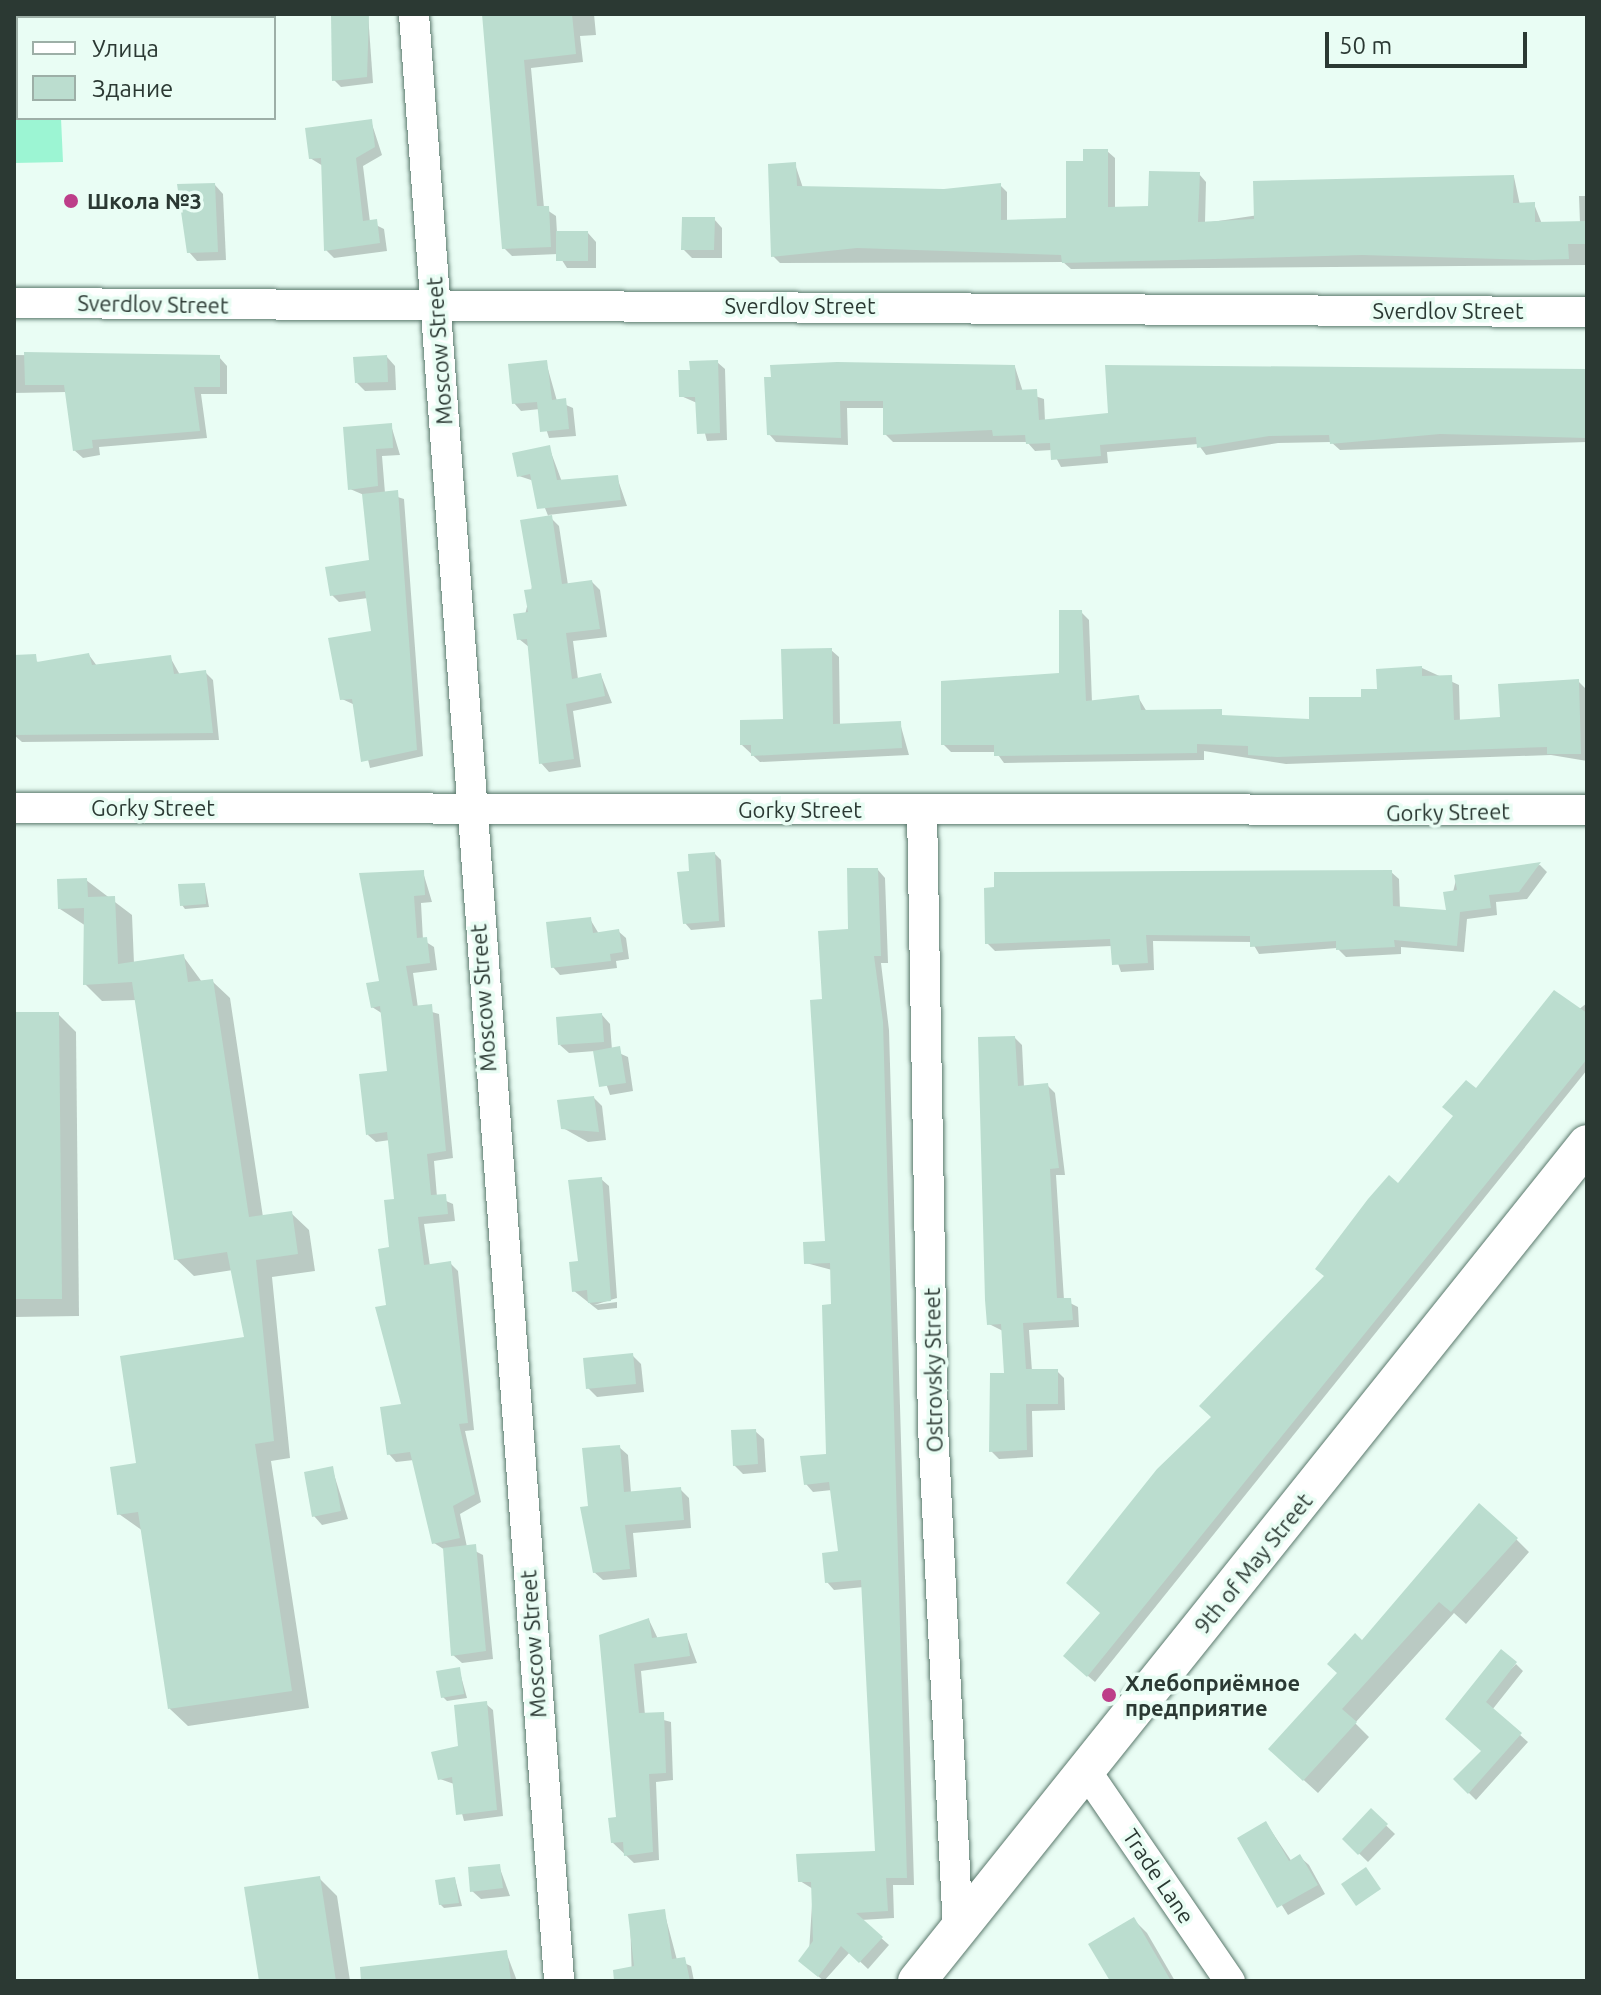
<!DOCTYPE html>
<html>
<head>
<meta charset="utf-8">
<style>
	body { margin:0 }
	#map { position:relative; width:1601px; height:1995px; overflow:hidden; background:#e9fdf4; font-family:Ubuntu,sans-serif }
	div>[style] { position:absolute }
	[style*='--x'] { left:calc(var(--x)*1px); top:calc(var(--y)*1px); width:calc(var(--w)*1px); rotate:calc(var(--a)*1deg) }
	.green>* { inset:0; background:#9cf5d3 }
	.shadow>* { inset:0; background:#0003 }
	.building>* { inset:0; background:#bbddcf }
	.roads { filter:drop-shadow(0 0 2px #5b796d) drop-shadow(0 0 2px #5b796d) }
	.minor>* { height:30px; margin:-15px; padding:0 15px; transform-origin:15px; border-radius:15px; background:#fff }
	.tertiary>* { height:38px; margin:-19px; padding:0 19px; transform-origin:19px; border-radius:19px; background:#fff }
	.dots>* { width:22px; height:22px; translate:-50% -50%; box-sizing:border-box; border:4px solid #e9fdf4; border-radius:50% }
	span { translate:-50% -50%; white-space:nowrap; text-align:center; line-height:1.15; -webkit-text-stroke:7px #e9fdf4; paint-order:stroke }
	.poi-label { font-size:22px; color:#2b3933; font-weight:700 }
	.left { translate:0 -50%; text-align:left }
	.street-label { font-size:22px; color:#2b3933 }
	.frame { position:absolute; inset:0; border:16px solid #2b3933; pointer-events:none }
	.legend { position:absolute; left:16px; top:16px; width:260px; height:104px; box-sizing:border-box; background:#e9fdf4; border:2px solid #9dafa7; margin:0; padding:10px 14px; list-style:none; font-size:24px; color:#2b3933 }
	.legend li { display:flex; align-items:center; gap:16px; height:40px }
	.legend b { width:40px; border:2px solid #9dafa7 }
	.scale { position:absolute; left:1325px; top:32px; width:202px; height:36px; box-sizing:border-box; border:4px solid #2b3933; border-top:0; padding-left:10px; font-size:24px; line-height:28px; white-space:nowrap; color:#2b3933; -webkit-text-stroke:6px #e9fdf4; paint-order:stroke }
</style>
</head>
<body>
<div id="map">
	<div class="green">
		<i style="clip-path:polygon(14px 14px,58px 14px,18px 18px,18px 118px,61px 118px,63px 162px,14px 163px)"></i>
	</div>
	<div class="shadow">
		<i style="clip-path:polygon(334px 14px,368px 14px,373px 83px,341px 87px,334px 80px)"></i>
		<i style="clip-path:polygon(484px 14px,594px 14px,596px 35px,580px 36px,583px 62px,531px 68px,544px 208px,556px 216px,557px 233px,588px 233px,596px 242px,596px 268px,567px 268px,558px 254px,512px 256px,504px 248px)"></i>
		<i style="clip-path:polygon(371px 121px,382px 155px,363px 166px,370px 222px,384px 229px,387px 251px,334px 258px,326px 250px,323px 166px,310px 158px)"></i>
		<i style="clip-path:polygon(1107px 151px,1115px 158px,1115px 209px,1150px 208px,1199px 174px,1206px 182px,1205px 223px,1514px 177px,1520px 205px,1534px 204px,1542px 224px,1580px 223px,1579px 196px,1587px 196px,1587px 265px,1071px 269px,1063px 262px,780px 263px,773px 256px,795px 164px,803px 188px,944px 191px,1000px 185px,1007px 192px,1007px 222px,1068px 220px,1084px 163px)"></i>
		<i style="clip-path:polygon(215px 185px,223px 194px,226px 260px,197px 261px,189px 252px,179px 186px)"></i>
		<i style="clip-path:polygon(714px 219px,722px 228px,722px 258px,692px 258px,683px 249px)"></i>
		<i style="clip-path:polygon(14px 355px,219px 357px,227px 366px,227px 394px,201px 394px,207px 438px,99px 447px,100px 455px,83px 458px,74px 450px,67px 392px,14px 393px)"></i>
		<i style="clip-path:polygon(387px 357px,395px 366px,396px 390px,365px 391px,357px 383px)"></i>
		<i style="clip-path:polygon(546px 362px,557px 401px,573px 408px,576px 436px,549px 438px,540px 409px,521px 411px,514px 403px)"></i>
		<i style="clip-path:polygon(717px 362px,725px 369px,727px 440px,707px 441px,697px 403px,681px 396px,692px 372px)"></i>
		<i style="clip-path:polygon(1015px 367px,1023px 392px,1044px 399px,1045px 421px,1587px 373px,1587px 442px,1340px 450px,1331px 442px,1278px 443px,1206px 455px,1198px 444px,1107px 452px,1108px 463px,1061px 467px,1052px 450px,1035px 451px,1027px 442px,893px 442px,885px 434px,885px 408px,847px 408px,848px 445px,776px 442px,769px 434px,766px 379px)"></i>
		<i style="clip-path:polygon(391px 425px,400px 455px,382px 456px,385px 493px,404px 499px,423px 756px,370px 768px,355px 705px,342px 699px,373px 633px,368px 598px,339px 602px,332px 595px,371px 562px,364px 495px,350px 489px)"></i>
		<i style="clip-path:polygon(549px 447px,562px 482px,617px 477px,627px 506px,548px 515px,559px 526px,568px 585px,592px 582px,600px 590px,607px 637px,573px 641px,578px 679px,601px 675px,612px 703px,573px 711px,581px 767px,549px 772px,541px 763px,529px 647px,519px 639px,549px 518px,534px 481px,519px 476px)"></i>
		<i style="clip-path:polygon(14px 612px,16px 657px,43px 663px,89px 655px,97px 666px,170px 657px,180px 675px,206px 673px,213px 680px,219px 740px,22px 742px,14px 735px)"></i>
		<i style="clip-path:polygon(1081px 612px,1089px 620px,1092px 703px,1138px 697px,1147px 712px,1311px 721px,1422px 668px,1459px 685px,1460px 722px,1502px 719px,1578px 681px,1587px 690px,1587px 761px,1551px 755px,1286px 764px,1204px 751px,1204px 760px,1004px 763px,996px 752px,951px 752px,943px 744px,1061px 675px)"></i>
		<i style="clip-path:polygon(831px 650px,839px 657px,840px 725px,900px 723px,909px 755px,760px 762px,742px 745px,785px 721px)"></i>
		<i style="clip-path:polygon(715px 854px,721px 860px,725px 927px,691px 930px,685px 923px,692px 873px)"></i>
		<i style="clip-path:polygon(1540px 865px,1547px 872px,1527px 899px,1496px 902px,1497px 915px,1467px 919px,1464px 952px,1401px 947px,1401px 954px,1346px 957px,1337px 948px,1259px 954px,1252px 942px,1153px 941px,1154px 970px,1121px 972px,1112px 946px,995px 951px,987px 943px,996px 874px,1391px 872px,1399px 879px,1400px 909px,1448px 912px,1457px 876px)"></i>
		<i style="clip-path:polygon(878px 870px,885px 878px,888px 963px,881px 963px,889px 1030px,914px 1885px,893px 1885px,894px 1918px,861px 1920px,889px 1945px,868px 1969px,850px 1952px,824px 1981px,808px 1968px,813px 1889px,800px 1881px,877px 1853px,864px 1587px,834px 1590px,827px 1582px,840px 1553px,832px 1490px,813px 1492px,806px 1484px,828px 1456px,834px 1306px,832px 1270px,806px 1263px,827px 1243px,812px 1002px,824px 1001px)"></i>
		<i style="clip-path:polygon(423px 872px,432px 902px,421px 903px,423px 940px,434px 947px,437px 970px,413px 973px,418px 1008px,439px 1014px,453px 1158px,434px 1161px,437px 1197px,453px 1204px,455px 1221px,424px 1224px,430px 1266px,450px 1263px,458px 1271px,474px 1430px,465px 1431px,481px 1502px,460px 1514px,467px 1547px,483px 1555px,493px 1659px,462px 1663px,453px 1655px,445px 1550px,434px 1543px,414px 1460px,396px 1462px,389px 1454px,404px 1406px,389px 1307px,397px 1201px,390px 1140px,376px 1142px,368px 1135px,389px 1073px,383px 1014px,372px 1007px)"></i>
		<i style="clip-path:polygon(86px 880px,132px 915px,134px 964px,183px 956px,202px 982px,212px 981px,230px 998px,263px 1217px,291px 1213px,309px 1230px,315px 1271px,272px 1277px,290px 1458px,271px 1461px,309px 1708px,188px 1726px,170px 1709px,143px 1531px,119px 1514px,139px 1465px,247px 1339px,233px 1270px,194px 1276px,176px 1259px,137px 1000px,102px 1001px,85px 984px,86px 926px,60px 909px)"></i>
		<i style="clip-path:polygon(205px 885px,209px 907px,185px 909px,182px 905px)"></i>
		<i style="clip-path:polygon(590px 919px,599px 934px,618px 931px,626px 938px,629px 959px,616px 961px,617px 968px,560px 975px,553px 967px)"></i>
		<i style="clip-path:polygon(1587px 1003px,1587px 1070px,1095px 1682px,1073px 1663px,1213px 1418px,1476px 1091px)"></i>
		<i style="clip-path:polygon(14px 1014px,58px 1014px,76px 1032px,79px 1316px,14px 1317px)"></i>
		<i style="clip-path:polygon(602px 1015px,610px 1024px,612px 1050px,628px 1057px,633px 1091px,610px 1095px,595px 1051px,569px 1053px,560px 1045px)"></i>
		<i style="clip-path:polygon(1015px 1038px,1022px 1045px,1024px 1087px,1047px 1085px,1055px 1093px,1065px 1175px,1056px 1175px,1064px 1300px,1078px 1307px,1079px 1327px,1029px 1330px,1032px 1371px,1057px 1371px,1064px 1378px,1065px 1410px,1032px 1411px,1033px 1457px,999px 1459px,991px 1451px,1006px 1375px,1003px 1331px,989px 1324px)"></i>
		<i style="clip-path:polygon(594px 1098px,602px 1106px,606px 1140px,588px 1142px,563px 1128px)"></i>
		<i style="clip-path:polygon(601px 1179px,609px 1186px,617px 1298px,594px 1305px,617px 1302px,617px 1308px,598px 1310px,574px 1291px)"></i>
		<i style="clip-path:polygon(632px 1355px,641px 1364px,644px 1392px,597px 1397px,588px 1388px)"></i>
		<i style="clip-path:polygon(755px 1431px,764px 1439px,766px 1472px,743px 1474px,734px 1465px)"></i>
		<i style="clip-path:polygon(619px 1447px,628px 1455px,631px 1493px,680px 1489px,689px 1498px,691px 1528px,633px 1533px,637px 1577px,603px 1580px,594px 1572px,590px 1508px)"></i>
		<i style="clip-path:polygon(332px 1468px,348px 1519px,322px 1525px,314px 1516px)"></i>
		<i style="clip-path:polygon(1516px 1539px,1529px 1552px,1466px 1624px,1454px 1613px,1355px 1723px,1369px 1737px,1318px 1793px,1284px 1762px,1362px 1642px)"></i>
		<i style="clip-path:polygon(649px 1620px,658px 1639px,687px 1636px,697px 1663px,641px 1671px,645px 1715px,671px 1722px,673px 1780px,656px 1782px,659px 1860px,634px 1863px,612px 1842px,618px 1818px,601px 1636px)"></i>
		<i style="clip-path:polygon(1516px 1664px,1523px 1671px,1492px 1710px,1528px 1742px,1476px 1800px,1455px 1779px,1484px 1752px,1455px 1726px)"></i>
		<i style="clip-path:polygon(459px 1669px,467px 1698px,447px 1701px,443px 1697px)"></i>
		<i style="clip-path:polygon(486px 1704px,493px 1710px,503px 1816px,464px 1821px,454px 1784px,440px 1779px)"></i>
		<i style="clip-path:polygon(1371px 1811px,1395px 1834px,1368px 1862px,1344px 1839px)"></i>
		<i style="clip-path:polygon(1266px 1823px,1292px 1862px,1300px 1857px,1309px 1865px,1325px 1894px,1288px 1915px,1240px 1838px)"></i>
		<i style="clip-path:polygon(499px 1866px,510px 1896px,481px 1899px,472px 1891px)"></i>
		<i style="clip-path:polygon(319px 1878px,337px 1896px,350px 1981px,261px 1981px)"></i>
		<i style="clip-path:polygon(455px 1879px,462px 1906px,444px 1908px,440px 1904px)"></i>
		<i style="clip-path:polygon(664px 1911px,677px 1960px,691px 1966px,694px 1981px,632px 1981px,630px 1916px)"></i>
		<i style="clip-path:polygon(1134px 1920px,1147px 1933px,1175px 1981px,1112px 1981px)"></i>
		<i style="clip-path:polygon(506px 1952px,517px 1981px,403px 1981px)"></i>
	</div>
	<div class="building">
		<i style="clip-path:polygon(331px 14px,369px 14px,367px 77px,332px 81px)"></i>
		<i style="clip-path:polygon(482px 14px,572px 14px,576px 54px,524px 60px,537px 206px,549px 206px,551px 247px,502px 249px)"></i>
		<i style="clip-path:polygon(372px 119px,375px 147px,356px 158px,363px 221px,377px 219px,380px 243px,324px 251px,321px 158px,309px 159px,305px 128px)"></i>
		<i style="clip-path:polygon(1083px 149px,1108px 149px,1108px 207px,1148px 206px,1149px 171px,1200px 172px,1198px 222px,1254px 219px,1253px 181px,1514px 175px,1513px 203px,1535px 202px,1535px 222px,1587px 221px,1587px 244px,1568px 244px,1569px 259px,1533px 260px,1362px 255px,1062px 263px,1061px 255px,857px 248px,771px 257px,768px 164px,796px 162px,797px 186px,944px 189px,1001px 183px,1001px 220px,1066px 218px,1066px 161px,1083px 161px)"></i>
		<i style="clip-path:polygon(215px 183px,218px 252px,187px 253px,177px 184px)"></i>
		<i style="clip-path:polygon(682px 217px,715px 217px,714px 250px,681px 250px)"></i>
		<i style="clip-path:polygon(556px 231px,588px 231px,588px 261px,556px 261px)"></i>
		<i style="clip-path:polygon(24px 352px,220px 355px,220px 387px,194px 387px,200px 431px,92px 440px,93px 448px,73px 451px,64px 385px,25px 385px)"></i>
		<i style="clip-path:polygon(387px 355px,388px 382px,355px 383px,353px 357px)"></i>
		<i style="clip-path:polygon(547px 360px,552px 400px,566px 398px,569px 429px,540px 432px,537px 402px,512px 404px,508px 364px)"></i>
		<i style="clip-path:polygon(718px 360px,720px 433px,697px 434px,695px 397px,679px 397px,678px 370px,690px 370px,689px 361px)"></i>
		<i style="clip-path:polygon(837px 362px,1015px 365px,1016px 390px,1037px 389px,1039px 420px,1108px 413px,1105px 365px,1587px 369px,1587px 438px,1440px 434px,1330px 444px,1329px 435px,1269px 436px,1197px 448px,1196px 437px,1100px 445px,1101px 456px,1051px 460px,1050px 443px,1026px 444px,1025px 435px,993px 436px,992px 430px,883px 435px,883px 401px,840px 401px,841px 438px,767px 435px,764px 377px,771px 377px,770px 365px)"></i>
		<i style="clip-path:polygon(392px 423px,393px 448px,376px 449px,378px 486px,348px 490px,343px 427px)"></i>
		<i style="clip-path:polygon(550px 445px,557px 480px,618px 475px,621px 500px,537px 509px,530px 474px,517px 477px,512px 453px)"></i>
		<i style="clip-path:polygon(398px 490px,417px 750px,361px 762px,352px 699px,340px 700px,328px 638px,371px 631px,365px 591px,330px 596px,325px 567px,369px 560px,362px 494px)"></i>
		<i style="clip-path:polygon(552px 515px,562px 584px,592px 580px,600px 629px,566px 633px,572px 679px,601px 673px,605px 696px,566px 704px,574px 759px,539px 764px,527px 639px,517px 640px,513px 614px,528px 612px,524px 590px,532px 589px,520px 520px)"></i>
		<i style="clip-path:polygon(1059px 610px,1082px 610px,1086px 701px,1139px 695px,1141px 710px,1222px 709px,1222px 715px,1309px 719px,1309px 697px,1361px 697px,1361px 689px,1377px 689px,1376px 669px,1422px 666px,1422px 676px,1452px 675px,1454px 720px,1500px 717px,1498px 684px,1579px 679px,1581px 754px,1547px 754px,1547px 747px,1277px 757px,1248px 755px,1248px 746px,1197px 744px,1197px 753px,994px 756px,994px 745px,941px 745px,941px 681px,1059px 673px)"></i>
		<i style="clip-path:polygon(832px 648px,833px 724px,901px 721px,902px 748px,751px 756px,751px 745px,740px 745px,740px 720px,783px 719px,781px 649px)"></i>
		<i style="clip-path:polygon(89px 653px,92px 665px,171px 655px,174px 674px,206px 670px,213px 733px,14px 735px,14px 655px,36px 654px,37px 662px)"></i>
		<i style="clip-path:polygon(715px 852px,719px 921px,683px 924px,677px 872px,689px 871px,688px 854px)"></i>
		<i style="clip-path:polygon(1541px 862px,1519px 892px,1489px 895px,1491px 908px,1460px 912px,1457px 946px,1394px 940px,1395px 947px,1336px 950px,1336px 941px,1250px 947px,1250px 936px,1146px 935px,1148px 963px,1112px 965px,1110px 939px,985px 944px,984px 888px,994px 887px,994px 872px,1392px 870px,1393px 906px,1446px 910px,1443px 892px,1457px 890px,1454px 875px)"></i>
		<i style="clip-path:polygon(847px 868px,878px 868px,881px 956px,874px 956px,883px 1022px,907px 1878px,886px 1878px,888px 1911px,856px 1913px,883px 1937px,859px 1963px,841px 1946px,818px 1977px,798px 1961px,813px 1941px,811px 1882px,798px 1882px,796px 1854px,875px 1851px,861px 1580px,825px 1583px,822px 1553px,838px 1551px,829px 1482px,804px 1485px,800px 1456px,826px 1454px,822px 1305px,831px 1304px,830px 1263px,804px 1264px,803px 1242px,825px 1241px,810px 1000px,822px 999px,818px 931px,848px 929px)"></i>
		<i style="clip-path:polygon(424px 870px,425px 895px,414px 896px,417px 938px,427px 937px,430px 963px,406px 966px,413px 1006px,432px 1004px,446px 1151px,427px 1154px,431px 1195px,446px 1194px,448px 1214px,418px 1217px,424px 1265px,451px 1261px,468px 1423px,459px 1424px,475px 1494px,453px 1506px,460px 1538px,432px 1544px,410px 1452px,387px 1455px,380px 1407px,401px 1404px,375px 1307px,386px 1305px,378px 1249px,389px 1247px,384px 1200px,394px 1199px,387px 1132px,366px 1135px,359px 1074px,387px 1071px,380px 1006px,371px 1008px,366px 983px,379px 981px,359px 873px)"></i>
		<i style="clip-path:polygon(87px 878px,88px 897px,115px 896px,118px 964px,184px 954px,188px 982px,213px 979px,249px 1217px,292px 1211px,298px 1254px,256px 1260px,274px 1441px,255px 1444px,292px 1691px,168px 1709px,138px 1512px,117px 1515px,110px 1467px,136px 1463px,120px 1356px,244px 1337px,227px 1252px,174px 1260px,132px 982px,83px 985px,84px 908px,58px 909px,57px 879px)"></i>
		<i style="clip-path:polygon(205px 883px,206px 904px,180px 906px,178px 884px)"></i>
		<i style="clip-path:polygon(591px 917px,593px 933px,619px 929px,623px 952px,610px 954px,611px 961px,551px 968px,546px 922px)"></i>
		<i style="clip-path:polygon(1554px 990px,1587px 1013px,1587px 1059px,1087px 1677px,1063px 1656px,1100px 1613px,1066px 1583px,1157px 1469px,1211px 1417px,1199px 1406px,1324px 1276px,1315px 1269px,1368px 1199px,1389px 1175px,1398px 1183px,1453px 1116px,1442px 1107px,1466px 1080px,1476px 1088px)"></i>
		<i style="clip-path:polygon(14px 1012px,59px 1012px,62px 1299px,14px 1299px)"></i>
		<i style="clip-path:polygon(602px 1013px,604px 1042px,558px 1045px,556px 1017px)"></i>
		<i style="clip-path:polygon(1015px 1036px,1018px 1086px,1048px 1083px,1059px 1168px,1050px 1169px,1057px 1298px,1071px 1298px,1073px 1320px,1023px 1323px,1026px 1369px,1058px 1369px,1058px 1404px,1026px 1404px,1027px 1450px,989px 1452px,990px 1373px,1004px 1373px,1001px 1324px,987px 1325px,985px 1300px,978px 1037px)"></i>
		<i style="clip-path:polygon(620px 1046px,626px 1083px,599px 1087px,593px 1051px)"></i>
		<i style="clip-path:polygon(594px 1096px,599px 1132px,561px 1129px,557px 1100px)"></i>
		<i style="clip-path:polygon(602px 1177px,611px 1301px,588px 1303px,587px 1290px,572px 1292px,569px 1262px,578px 1261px,568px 1180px)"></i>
		<i style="clip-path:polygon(633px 1353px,636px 1384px,586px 1389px,583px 1358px)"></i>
		<i style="clip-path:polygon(756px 1429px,758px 1464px,733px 1466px,731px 1430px)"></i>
		<i style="clip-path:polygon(620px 1445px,624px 1492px,681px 1487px,684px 1520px,625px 1525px,630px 1569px,593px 1573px,580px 1507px,588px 1506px,582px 1448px)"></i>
		<i style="clip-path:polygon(333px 1466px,341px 1511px,312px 1517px,304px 1472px)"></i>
		<i style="clip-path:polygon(1479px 1503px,1518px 1538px,1451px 1612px,1439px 1602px,1342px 1709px,1357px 1722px,1303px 1781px,1268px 1749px,1337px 1673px,1327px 1664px,1355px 1633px,1362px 1640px)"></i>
		<i style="clip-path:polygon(476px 1544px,486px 1651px,451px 1656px,443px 1548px)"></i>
		<i style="clip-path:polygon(649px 1618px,652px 1638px,687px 1633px,690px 1656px,634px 1664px,639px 1713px,664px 1712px,666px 1773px,649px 1774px,653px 1852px,624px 1856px,623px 1842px,611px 1843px,608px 1818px,616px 1817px,599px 1635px)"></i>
		<i style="clip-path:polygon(1501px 1649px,1517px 1662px,1486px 1702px,1522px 1733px,1468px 1794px,1453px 1779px,1481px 1751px,1445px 1719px)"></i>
		<i style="clip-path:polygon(460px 1667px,464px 1694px,441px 1698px,436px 1671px)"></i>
		<i style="clip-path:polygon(487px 1701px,497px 1810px,456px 1815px,452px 1777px,438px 1780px,431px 1752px,458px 1746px,454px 1705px)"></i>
		<i style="clip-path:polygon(1371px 1808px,1388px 1824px,1358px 1855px,1342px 1839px)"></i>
		<i style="clip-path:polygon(1266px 1821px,1289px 1861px,1300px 1854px,1318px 1885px,1277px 1908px,1237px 1838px)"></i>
		<i style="clip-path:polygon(500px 1864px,503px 1888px,470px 1892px,468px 1867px)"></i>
		<i style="clip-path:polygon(1366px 1867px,1381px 1889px,1356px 1906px,1341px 1884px)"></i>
		<i style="clip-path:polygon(320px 1876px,336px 1981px,259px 1981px,244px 1887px)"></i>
		<i style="clip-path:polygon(455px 1877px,459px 1903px,439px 1905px,435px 1880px)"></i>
		<i style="clip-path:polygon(665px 1909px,672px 1959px,685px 1957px,690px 1981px,614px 1981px,613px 1970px,634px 1966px,628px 1914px)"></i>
		<i style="clip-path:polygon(1134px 1917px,1171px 1981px,1110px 1981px,1088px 1944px)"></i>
		<i style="clip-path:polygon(507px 1950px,511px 1981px,361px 1981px,360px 1967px)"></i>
	</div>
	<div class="roads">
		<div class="minor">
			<i style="--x:414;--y:14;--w:1972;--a:85.78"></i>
			<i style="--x:14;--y:303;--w:1573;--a:0.33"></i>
			<i style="--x:14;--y:808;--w:1573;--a:0.07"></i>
			<i style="--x:922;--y:809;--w:618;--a:88.98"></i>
			<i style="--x:933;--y:1427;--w:505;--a:87.16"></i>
			<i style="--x:1086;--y:1771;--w:255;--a:55.6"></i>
		</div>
		<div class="tertiary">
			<i style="--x:917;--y:1981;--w:1072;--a:-51.32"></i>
		</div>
	</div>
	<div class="dots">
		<i style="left:71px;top:201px;background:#bd3e89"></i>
		<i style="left:1109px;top:1695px;background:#bd3e89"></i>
	</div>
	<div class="poi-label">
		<span class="left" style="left:87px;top:201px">Школа №3</span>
		<span class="left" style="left:1125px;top:1695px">Хлебоприёмное<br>предприятие</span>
	</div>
	<div class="street-label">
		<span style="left:153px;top:304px;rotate:1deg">Sverdlov Street</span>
		<span style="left:800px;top:306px">Sverdlov Street</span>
		<span style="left:1448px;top:311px">Sverdlov Street</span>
		<span style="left:439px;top:351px;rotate:-94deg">Moscow Street</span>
		<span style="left:153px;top:808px">Gorky Street</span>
		<span style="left:800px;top:810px">Gorky Street</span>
		<span style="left:1448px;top:812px;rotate:-1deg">Gorky Street</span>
		<span style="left:483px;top:998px;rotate:-94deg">Moscow Street</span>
		<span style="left:933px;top:1370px;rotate:-91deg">Ostrovsky Street</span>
		<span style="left:1253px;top:1563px;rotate:-51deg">9th of May Street</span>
		<span style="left:533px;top:1644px;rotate:-94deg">Moscow Street</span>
		<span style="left:1159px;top:1876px;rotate:56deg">Trade Lane</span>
	</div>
	<div class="frame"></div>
	<ul class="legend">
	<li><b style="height:10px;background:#fff"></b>Улица</li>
	<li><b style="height:22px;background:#bbddcf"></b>Здание</li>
	</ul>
	<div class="scale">50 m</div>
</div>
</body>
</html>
